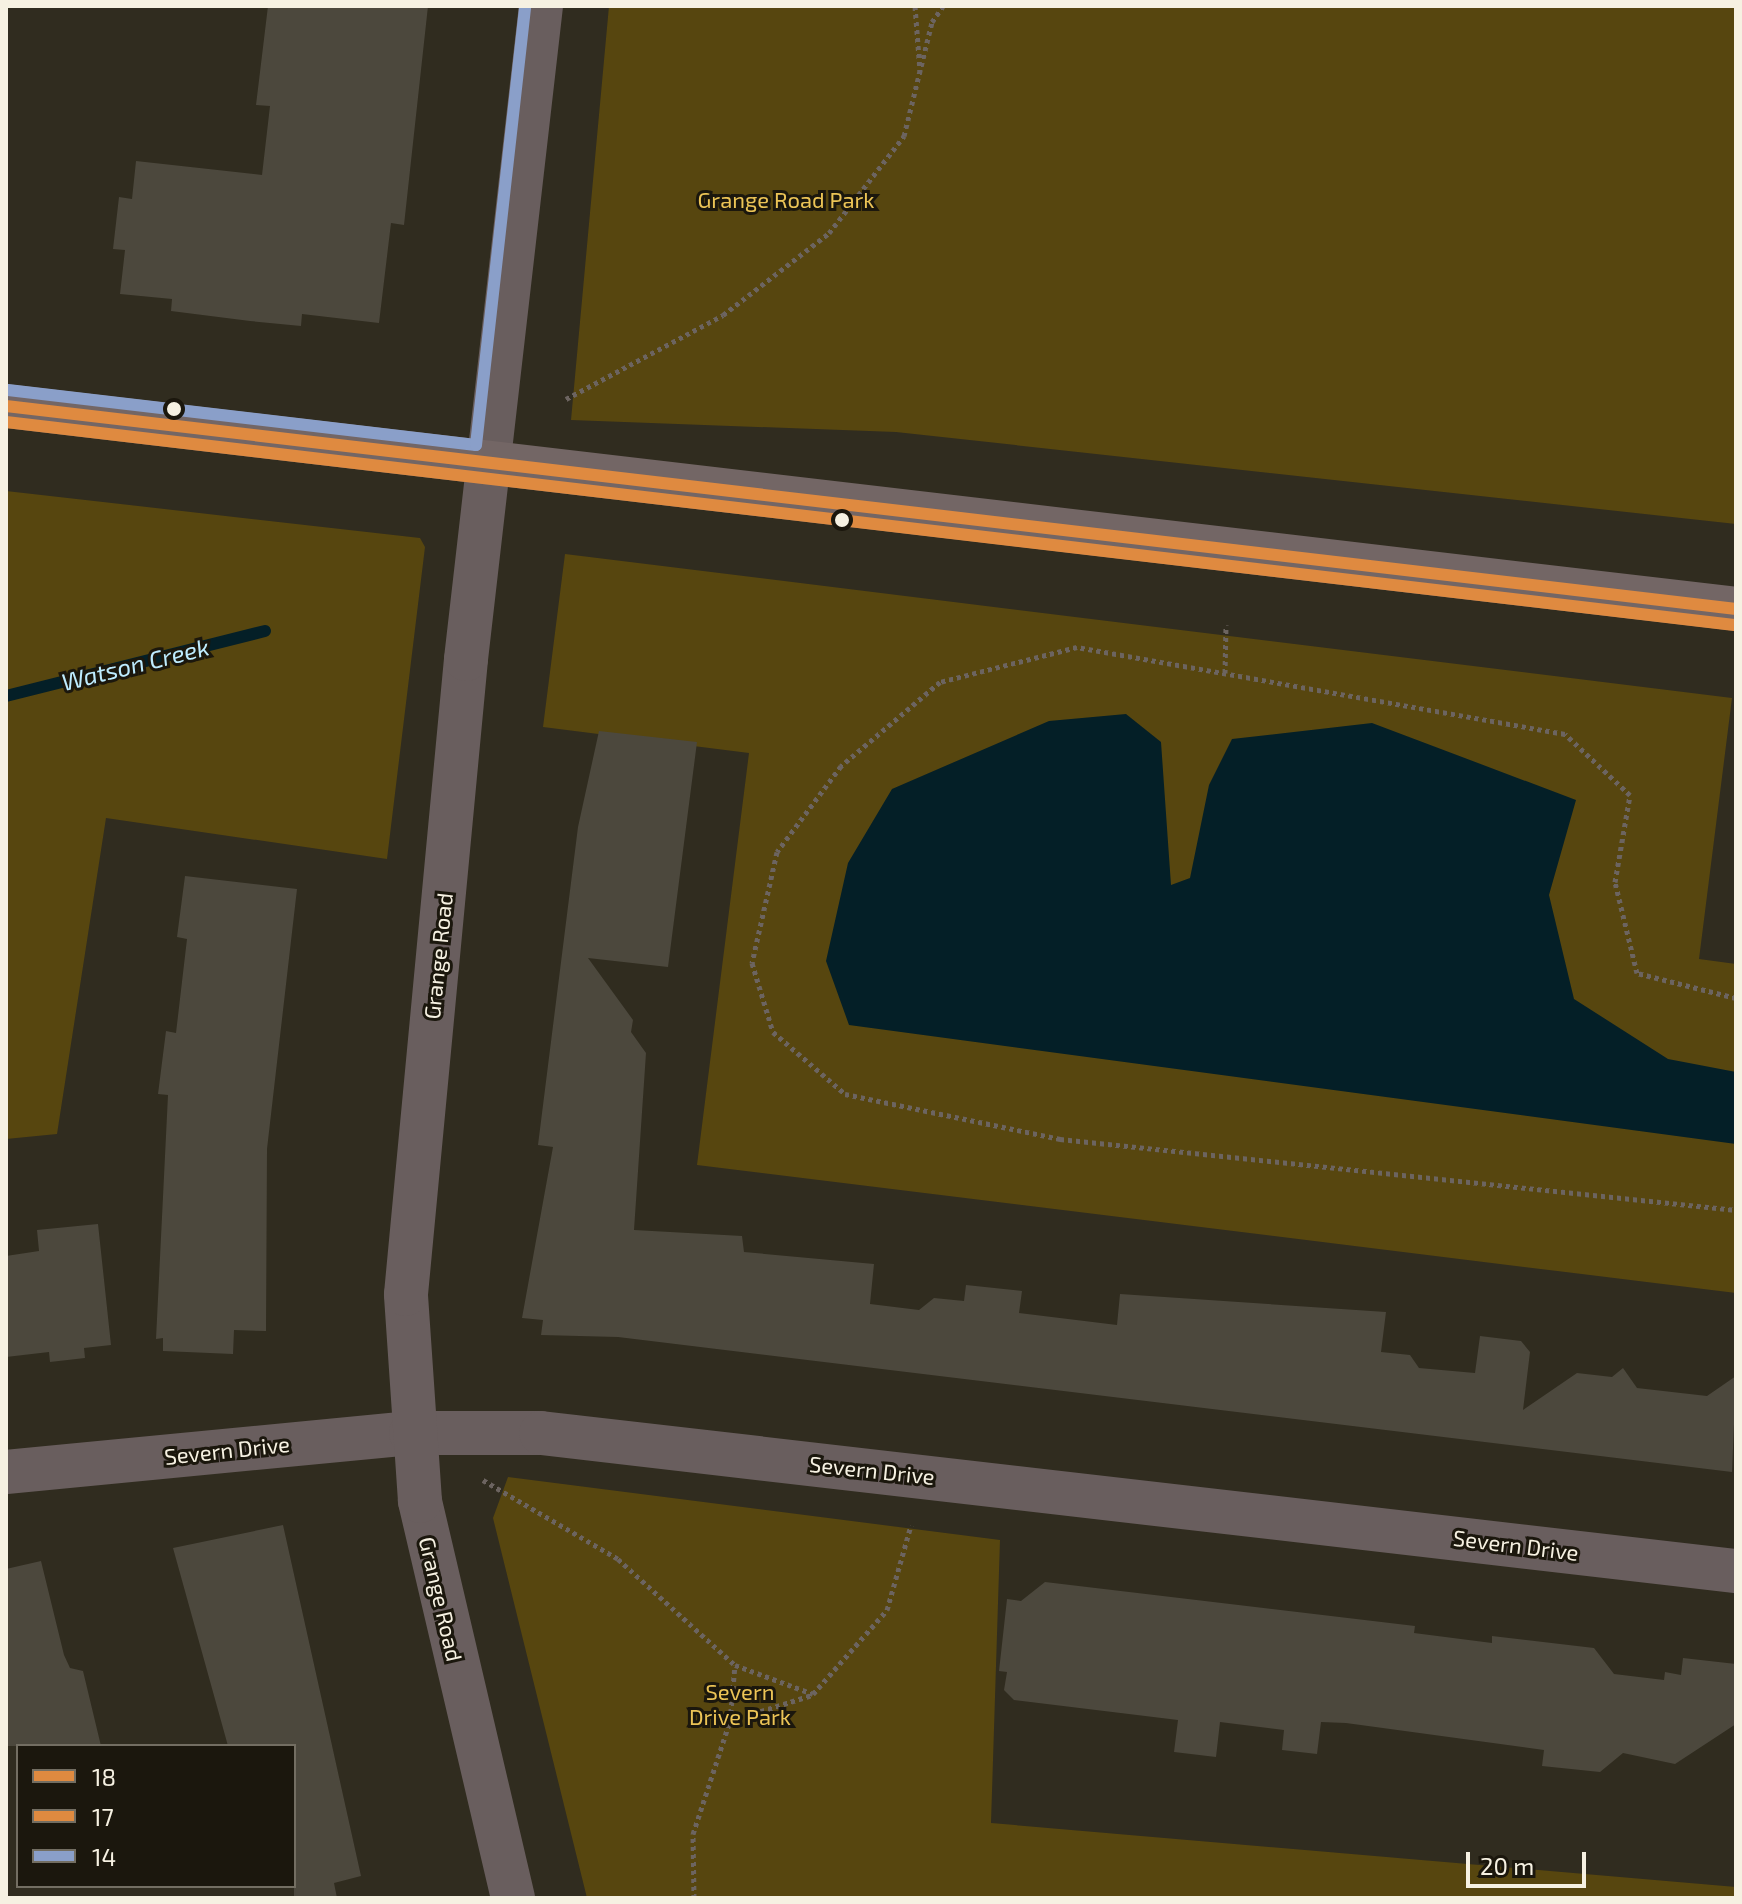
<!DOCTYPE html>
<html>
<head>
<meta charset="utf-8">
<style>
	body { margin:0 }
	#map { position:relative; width:1742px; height:1904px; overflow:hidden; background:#302c1f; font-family:"Exo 2",sans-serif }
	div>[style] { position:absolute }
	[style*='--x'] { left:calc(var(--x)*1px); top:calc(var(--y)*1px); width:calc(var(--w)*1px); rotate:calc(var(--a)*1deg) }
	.green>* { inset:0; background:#57460f }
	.water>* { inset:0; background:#041f27 }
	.stream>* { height:12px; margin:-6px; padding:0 6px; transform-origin:6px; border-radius:6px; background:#041f27 }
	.building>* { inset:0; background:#4c483d }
	.path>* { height:5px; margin-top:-2.5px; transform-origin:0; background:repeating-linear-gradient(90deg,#6c6460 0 4px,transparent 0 8px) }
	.minor>* { height:44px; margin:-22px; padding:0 22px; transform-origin:22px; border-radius:22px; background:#695e5e }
	.major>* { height:44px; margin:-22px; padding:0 22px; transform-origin:22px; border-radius:22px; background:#736665 }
	.bus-1>* { height:12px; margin:-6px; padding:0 6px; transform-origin:6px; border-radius:6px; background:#df8a40 }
	.bus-2>* { height:12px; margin:-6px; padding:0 6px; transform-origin:6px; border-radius:6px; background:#df8a40 }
	.bus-3>* { height:12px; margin:-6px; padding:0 6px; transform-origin:6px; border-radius:6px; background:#8a9fc9 }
	.dots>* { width:22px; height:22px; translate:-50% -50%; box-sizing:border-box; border:4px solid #1b170d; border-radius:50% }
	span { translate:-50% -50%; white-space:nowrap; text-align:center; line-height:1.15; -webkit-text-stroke:6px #1b170d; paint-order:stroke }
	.park-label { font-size:22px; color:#ecc456 }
	.street-label { font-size:22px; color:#f6f1e2 }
	.water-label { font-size:24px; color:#beecff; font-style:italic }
	.frame { position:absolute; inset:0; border:8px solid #f6f1e2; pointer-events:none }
	.legend { position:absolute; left:16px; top:1744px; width:280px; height:144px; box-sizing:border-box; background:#1b170d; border:2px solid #736e62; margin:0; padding:10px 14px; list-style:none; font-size:24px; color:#f6f1e2 }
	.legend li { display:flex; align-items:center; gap:16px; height:40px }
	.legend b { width:40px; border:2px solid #736e62 }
	.scale { position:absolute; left:1466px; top:1852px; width:120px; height:36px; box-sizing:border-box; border:4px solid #f6f1e2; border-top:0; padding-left:10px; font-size:24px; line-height:28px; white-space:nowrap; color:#f6f1e2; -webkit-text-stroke:6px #1b170d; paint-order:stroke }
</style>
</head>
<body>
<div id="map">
	<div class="green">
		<i style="clip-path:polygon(609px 6px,1736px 6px,1736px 524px,896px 432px,571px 420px)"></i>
		<i style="clip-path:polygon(6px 491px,420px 538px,425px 547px,387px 859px,106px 818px,57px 1134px,6px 1139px)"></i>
		<i style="clip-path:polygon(565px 554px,1732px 698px,1699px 959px,1736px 964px,1736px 1293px,697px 1165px,749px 753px,543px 727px)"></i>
		<i style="clip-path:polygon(508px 1477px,1000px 1540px,991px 1823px,1736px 1887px,1736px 1898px,587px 1898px,493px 1518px)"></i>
	</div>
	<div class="water">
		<i style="clip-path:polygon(1126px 714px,1161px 742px,1171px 885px,1190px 878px,1209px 785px,1232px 739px,1372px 723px,1576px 800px,1549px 895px,1574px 999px,1668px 1059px,1736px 1072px,1736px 1144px,849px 1025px,826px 961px,848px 863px,892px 789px,1049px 721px)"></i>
	</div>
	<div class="stream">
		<i style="--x:6;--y:696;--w:267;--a:-14.1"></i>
	</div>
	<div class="building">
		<i style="clip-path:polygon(268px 6px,428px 6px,404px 225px,391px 223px,379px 323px,302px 314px,301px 326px,250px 321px,171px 311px,172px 299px,120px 294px,125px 250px,113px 249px,119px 197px,132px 199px,136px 161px,262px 175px,270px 106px,256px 105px)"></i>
		<i style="clip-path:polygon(599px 731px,697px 742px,668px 967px,588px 958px,633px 1020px,631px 1032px,646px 1053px,634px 1230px,742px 1236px,744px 1252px,874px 1264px,870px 1304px,919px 1310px,934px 1298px,964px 1301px,966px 1285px,1022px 1291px,1019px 1313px,1117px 1325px,1120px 1294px,1386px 1312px,1381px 1352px,1410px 1355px,1419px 1368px,1475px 1373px,1480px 1336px,1521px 1341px,1530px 1352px,1523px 1410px,1577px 1373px,1612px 1377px,1623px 1368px,1637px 1388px,1707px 1396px,1736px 1376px,1732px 1472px,618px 1337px,541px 1335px,543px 1320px,522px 1318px,553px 1147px,538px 1145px,578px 827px)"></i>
		<i style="clip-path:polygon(185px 876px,297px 889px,267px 1149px,266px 1331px,234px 1330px,233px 1354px,163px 1351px,163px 1338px,156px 1339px,168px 1095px,158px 1094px,166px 1031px,176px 1033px,187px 939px,177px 937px)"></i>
		<i style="clip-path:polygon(98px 1224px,111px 1345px,84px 1348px,85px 1358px,50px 1362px,49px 1352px,6px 1357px,6px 1256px,39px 1251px,37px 1230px)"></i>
		<i style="clip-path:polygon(283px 1525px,361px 1876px,334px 1883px,337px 1898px,294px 1898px,294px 1746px,228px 1746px,173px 1548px)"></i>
		<i style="clip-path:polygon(41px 1561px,64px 1655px,70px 1668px,83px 1671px,101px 1746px,6px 1746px,6px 1569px)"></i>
		<i style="clip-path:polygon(1045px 1582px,1415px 1626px,1414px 1633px,1492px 1643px,1492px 1636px,1594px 1648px,1614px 1674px,1664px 1680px,1665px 1672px,1681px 1675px,1683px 1658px,1736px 1664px,1736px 1724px,1675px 1764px,1623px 1753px,1600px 1772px,1542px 1766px,1544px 1750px,1346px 1723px,1321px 1722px,1317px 1754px,1282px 1750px,1284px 1730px,1220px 1722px,1216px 1757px,1174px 1752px,1178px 1720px,1014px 1700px,1004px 1690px,1007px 1672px,999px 1671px,1007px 1599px,1021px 1601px)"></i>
	</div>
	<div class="path">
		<i style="--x:915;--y:6;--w:65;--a:85.6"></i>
		<i style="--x:566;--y:399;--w:178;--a:-28.1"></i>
		<i style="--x:723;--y:315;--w:134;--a:-37.7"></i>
		<i style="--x:829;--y:233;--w:123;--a:-52.3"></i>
		<i style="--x:904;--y:136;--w:117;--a:-76.2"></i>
		<i style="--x:932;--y:22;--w:19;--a:-55"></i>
		<i style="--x:1225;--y:673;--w:48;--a:-88.8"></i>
		<i style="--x:1736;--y:998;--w:102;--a:-165.8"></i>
		<i style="--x:1637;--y:973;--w:94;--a:-103.6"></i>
		<i style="--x:1615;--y:882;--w:88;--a:-80.2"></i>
		<i style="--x:1630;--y:795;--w:89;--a:-136.8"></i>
		<i style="--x:1565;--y:734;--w:496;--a:-169.9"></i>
		<i style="--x:1077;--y:647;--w:141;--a:165.7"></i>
		<i style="--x:940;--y:682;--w:130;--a:139.7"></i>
		<i style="--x:841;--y:766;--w:107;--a:126.7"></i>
		<i style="--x:777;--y:852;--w:114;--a:102.7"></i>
		<i style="--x:752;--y:963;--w:72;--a:73.1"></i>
		<i style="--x:773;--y:1032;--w:95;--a:40.7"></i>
		<i style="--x:845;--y:1094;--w:220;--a:11.8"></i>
		<i style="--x:1060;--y:1139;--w:680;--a:6"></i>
		<i style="--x:483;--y:1480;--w:156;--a:30.3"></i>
		<i style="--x:618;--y:1559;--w:158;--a:42.2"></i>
		<i style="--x:730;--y:1721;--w:86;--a:-17.6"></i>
		<i style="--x:694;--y:1898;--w:64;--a:-90.9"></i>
		<i style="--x:693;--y:1834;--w:119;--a:-71.9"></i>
		<i style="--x:730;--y:1721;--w:56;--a:-84.9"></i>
		<i style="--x:735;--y:1665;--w:83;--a:20.4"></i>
		<i style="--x:813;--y:1694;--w:112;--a:-48.6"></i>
		<i style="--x:887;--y:1610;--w:88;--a:-74.2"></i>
	</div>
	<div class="minor">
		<i style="--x:6;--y:1472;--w:407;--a:-5.5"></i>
		<i style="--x:411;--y:1433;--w:130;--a:0"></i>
		<i style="--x:541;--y:1433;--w:1203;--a:6.59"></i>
		<i style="--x:513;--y:1898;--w:408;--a:-103.2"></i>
		<i style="--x:420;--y:1501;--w:207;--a:-93.9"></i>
		<i style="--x:406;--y:1294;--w:638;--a:-84.6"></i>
		<i style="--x:466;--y:659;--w:657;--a:-83.45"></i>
	</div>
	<div class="major">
		<i style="--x:6;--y:406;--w:1742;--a:6.69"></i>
	</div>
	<div class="bus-1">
		<i style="--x:6;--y:406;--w:1742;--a:6.69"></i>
	</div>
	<div class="bus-2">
		<i style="--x:6;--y:422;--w:1740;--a:6.7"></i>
	</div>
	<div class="bus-3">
		<i style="--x:8;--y:390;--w:471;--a:6.7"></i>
		<i style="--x:476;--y:445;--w:442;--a:-83.6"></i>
	</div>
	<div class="dots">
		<i style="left:174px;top:409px;background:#f6f1e2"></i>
		<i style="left:842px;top:520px;background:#f6f1e2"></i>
	</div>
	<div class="park-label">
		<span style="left:786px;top:200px">Grange Road Park</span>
		<span style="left:740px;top:1704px">Severn<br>Drive Park</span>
	</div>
	<div class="street-label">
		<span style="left:438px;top:956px;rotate:-84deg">Grange Road</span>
		<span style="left:227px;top:1450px;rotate:-6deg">Severn Drive</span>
		<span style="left:872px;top:1470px;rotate:6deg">Severn Drive</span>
		<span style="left:1516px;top:1545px;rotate:7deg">Severn Drive</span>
		<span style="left:441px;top:1599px;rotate:77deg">Grange Road</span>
	</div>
	<div class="water-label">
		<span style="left:135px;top:664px;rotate:-14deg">Watson Creek</span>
	</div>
	<div class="frame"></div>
	<ul class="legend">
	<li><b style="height:10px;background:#df8a40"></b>18</li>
	<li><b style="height:10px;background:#df8a40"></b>17</li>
	<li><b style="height:10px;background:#8a9fc9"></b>14</li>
	</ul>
	<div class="scale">20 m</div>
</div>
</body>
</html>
